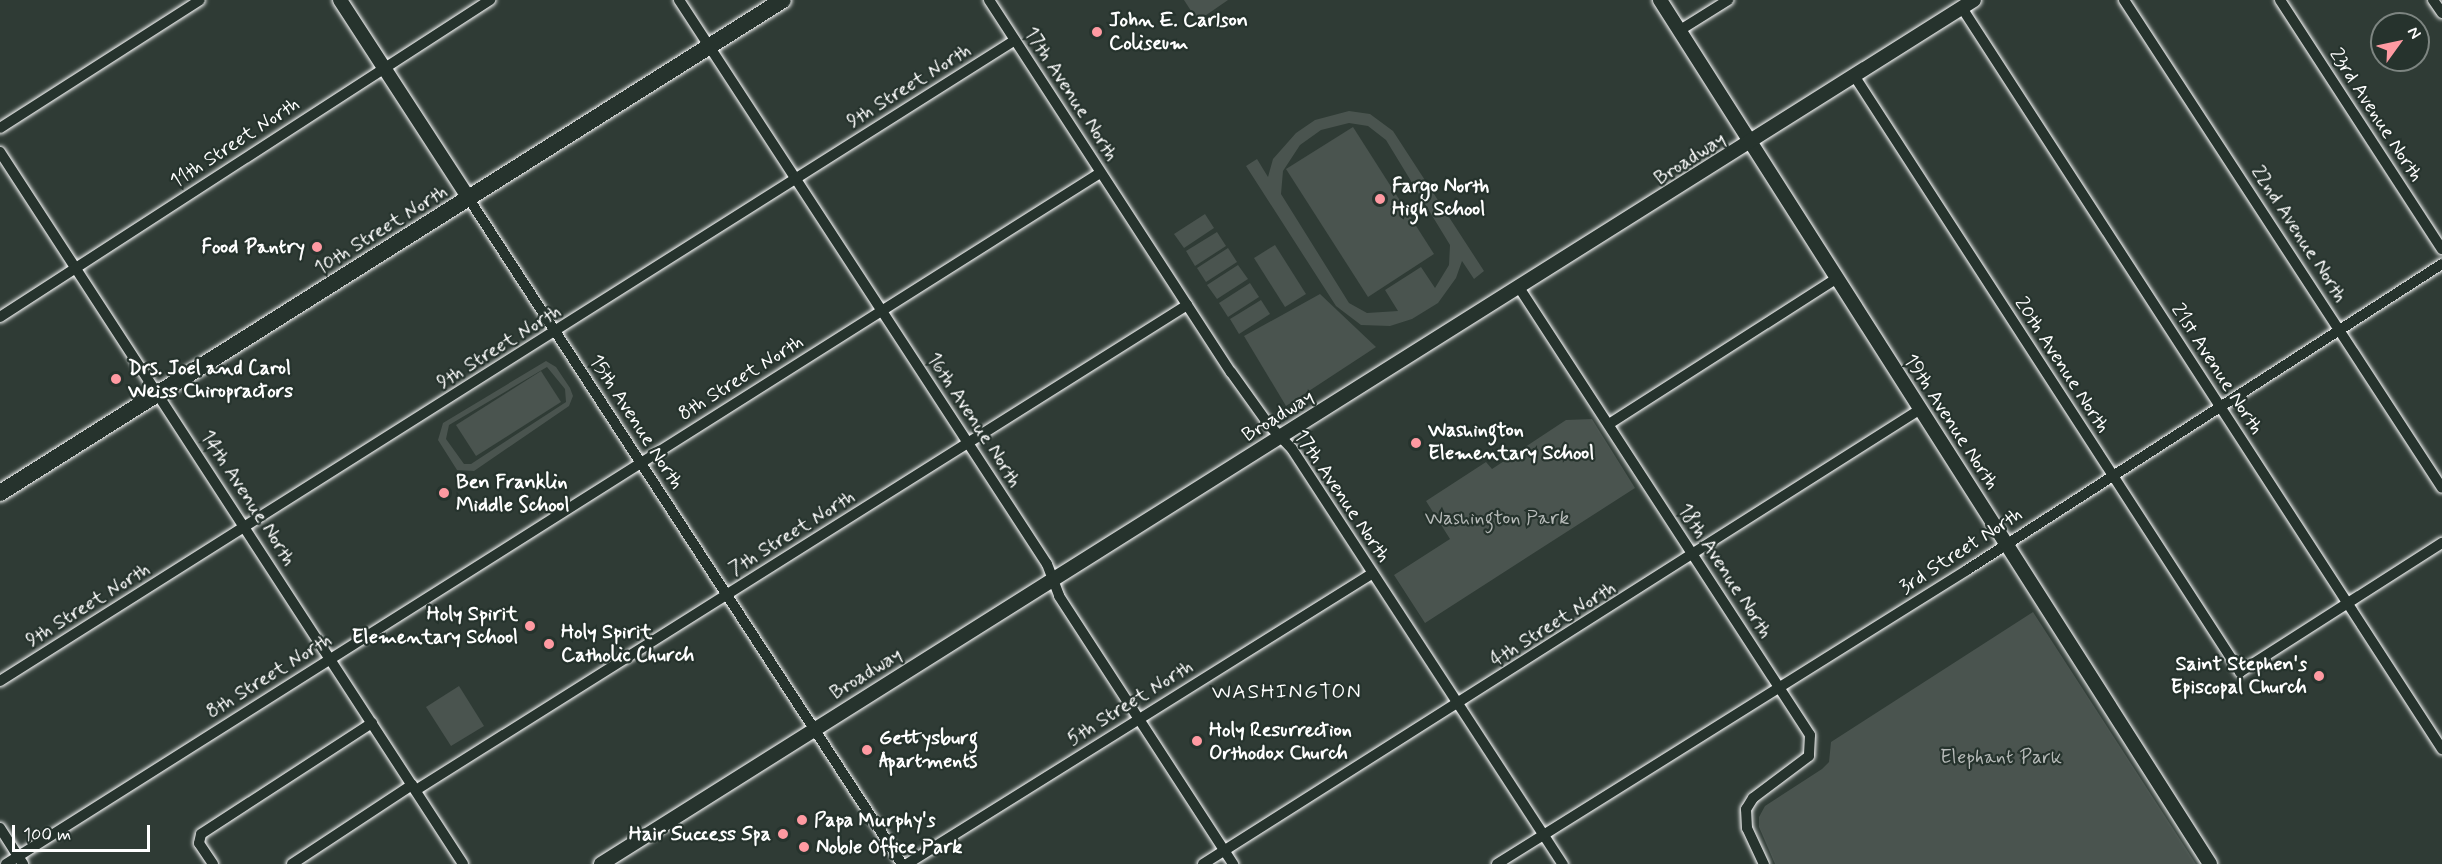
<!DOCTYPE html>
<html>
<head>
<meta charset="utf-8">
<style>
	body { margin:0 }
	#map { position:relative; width:2442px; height:864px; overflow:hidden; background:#2f3b35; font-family:Mynerve,sans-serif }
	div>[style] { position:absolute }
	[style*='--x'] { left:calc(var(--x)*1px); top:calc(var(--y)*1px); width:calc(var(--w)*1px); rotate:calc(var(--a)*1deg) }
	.green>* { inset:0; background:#4a544f }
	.roads { filter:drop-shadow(0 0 2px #fff) drop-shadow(0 0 2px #fff) }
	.minor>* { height:10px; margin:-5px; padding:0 5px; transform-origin:5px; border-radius:5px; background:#26332d }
	.tertiary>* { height:14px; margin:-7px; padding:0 7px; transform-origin:7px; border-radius:7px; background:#26332d }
	.primary>* { height:16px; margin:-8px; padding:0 8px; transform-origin:8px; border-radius:8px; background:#26332d }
	.dots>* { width:16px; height:16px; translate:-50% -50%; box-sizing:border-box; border:3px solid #26332d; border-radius:50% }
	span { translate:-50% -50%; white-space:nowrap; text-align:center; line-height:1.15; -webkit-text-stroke:4.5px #26332d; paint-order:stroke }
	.poi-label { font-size:20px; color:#fff; font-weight:700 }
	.left { translate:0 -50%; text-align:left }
	.right { translate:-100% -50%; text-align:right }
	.street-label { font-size:20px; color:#fff }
	.park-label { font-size:20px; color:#b7bbb9 }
	.neighbourhood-label { font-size:21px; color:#fff; letter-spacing:1.5px }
	.north { position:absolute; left:2370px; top:12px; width:60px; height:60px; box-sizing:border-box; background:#26332d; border:2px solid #7d8581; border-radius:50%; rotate:57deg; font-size:16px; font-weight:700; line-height:24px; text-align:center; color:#fff }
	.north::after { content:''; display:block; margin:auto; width:21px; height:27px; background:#ff9aa2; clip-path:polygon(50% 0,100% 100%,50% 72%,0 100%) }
	.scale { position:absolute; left:12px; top:825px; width:138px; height:27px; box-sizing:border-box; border:3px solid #fff; border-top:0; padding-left:8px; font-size:18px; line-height:21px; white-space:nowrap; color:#fff; -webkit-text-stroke:4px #26332d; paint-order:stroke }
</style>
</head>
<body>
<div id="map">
	<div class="green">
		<i style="clip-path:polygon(1184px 0,1228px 0,1202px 18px,1195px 17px)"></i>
		<i style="clip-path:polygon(evenodd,1349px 111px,1370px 114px,1393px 131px,1484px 271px,1474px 279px,1462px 261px,1456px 278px,1438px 303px,1412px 319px,1390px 326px,1361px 325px,1336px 306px,1246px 166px,1257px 159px,1268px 177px,1273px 159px,1296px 133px,1315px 120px,1349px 111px,1349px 123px,1368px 126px,1386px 140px,1450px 245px,1449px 265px,1435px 288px,1421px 267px,1385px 290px,1398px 311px,1367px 313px,1349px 303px,1281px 194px,1283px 171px,1300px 145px,1321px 130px,1349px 123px)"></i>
		<i style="clip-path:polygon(1353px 127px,1434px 254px,1368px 297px,1286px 169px)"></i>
		<i style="clip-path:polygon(1205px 214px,1214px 228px,1184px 248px,1174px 234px)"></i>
		<i style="clip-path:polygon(1217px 232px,1226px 246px,1195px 266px,1186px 251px)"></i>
		<i style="clip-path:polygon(1275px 245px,1306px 294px,1285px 307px,1254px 258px)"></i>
		<i style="clip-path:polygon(1228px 248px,1237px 262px,1206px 282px,1197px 268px)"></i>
		<i style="clip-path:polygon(1238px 265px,1248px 279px,1217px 299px,1207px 285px)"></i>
		<i style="clip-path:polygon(1250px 283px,1259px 297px,1228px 317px,1219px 303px)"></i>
		<i style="clip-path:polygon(1320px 294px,1376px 347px,1286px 406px,1244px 336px)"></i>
		<i style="clip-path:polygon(1261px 300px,1270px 314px,1239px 334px,1230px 319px)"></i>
		<i style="clip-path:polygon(evenodd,546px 361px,556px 367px,570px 388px,573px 396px,569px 406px,474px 471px,457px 470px,438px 440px,443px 423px,546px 361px,547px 367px,565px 389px,566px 402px,471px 464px,464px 464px,446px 439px,449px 425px,547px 367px)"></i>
		<i style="clip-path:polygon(541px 371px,561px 402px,476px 456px,456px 425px)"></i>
		<i style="clip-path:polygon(1592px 419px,1635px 488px,1425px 623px,1394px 575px,1450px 539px,1426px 501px,1486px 462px,1492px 469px,1566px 420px)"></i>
		<i style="clip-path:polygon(2033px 612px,2196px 864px,1775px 864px,1759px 827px,1759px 817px,1765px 806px,1822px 769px,1829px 762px,1831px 742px)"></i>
		<i style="clip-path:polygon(459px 686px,484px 726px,451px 746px,426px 707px)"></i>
	</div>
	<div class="roads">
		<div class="minor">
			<i style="--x:679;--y:0;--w:673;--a:56.88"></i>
			<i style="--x:1047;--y:564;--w:34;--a:69"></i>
			<i style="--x:1059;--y:596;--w:320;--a:57"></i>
			<i style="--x:989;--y:0;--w:444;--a:57"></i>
			<i style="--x:1231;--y:372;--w:65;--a:54.4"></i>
			<i style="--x:1269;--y:425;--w:33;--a:46"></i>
			<i style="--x:1292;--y:449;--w:496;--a:56.9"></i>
			<i style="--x:2124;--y:0;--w:582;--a:56.91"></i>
			<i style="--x:2280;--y:0;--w:297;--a:57"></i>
			<i style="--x:2433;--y:0;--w:16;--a:55"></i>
			<i style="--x:1962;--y:8;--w:883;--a:57.07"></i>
			<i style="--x:1680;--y:30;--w:57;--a:-32"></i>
			<i style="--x:1855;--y:77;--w:709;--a:57.09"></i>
			<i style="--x:2240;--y:672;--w:240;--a:-32.6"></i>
			<i style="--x:0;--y:128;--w:237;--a:-32.6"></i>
			<i style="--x:0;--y:152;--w:849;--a:56.96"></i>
			<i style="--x:469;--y:199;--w:794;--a:56.93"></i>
			<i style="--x:1520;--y:289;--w:532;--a:56.97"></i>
			<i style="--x:1810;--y:735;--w:21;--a:93"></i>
			<i style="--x:1809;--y:756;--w:70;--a:143.1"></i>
			<i style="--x:1753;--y:798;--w:13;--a:122"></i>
			<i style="--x:1746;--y:809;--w:19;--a:87"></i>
			<i style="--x:1747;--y:828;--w:40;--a:65"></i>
			<i style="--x:0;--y:317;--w:584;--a:-32.9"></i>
			<i style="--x:1609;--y:424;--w:269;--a:-32.6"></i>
			<i style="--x:0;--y:681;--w:1200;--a:-32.27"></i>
			<i style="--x:416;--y:790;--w:911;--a:-32.17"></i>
			<i style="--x:0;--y:828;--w:43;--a:57.4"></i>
			<i style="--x:6;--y:864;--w:1294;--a:-32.28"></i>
			<i style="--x:213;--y:864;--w:25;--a:-124"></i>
			<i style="--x:199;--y:843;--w:9;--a:-77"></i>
			<i style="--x:201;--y:834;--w:204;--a:-33"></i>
			<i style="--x:292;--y:864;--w:144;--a:-33.4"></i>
			<i style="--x:907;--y:864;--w:549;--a:-31.98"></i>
			<i style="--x:1203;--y:864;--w:848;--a:-32.38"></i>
			<i style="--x:1497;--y:864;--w:554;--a:-32.03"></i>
			<i style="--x:1967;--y:570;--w:565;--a:-32.79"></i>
		</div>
		<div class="tertiary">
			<i style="--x:340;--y:0;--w:237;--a:57"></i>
			<i style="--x:1660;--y:0;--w:1024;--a:57.52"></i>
			<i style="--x:601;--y:864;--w:1622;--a:-32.18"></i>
		</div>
		<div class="primary">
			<i style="--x:0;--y:493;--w:925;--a:-32.2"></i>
		</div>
	</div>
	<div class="dots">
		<i style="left:1097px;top:32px;background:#ff9aa2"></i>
		<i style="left:1380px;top:199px;background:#ff9aa2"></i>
		<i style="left:317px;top:247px;background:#ff9aa2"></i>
		<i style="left:116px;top:379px;background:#ff9aa2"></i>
		<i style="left:1416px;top:443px;background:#ff9aa2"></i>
		<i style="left:444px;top:493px;background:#ff9aa2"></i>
		<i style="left:530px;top:626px;background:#ff9aa2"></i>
		<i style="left:549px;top:644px;background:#ff9aa2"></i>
		<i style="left:2319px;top:676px;background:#ff9aa2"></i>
		<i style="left:1197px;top:741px;background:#ff9aa2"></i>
		<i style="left:867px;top:750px;background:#ff9aa2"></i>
		<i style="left:802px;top:820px;background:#ff9aa2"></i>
		<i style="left:783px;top:834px;background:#ff9aa2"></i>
		<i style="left:804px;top:847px;background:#ff9aa2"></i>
	</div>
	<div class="poi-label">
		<span class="left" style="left:1109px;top:32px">John E. Carlson<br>Coliseum</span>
		<span class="left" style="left:1392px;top:198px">Fargo North<br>High School</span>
		<span class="right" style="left:305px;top:247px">Food Pantry</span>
		<span class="left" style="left:128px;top:380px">Drs. Joel and Carol<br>Weiss Chiropractors</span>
		<span class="left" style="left:1428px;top:442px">Washington<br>Elementary School</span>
		<span class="left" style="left:456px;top:494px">Ben Franklin<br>Middle School</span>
		<span class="right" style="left:518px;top:626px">Holy Spirit<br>Elementary School</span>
		<span class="left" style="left:561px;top:644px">Holy Spirit<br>Catholic Church</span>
		<span class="right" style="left:2307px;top:676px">Saint Stephen's<br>Episcopal Church</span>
		<span class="left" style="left:1209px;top:742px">Holy Resurrection<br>Orthodox Church</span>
		<span class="left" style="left:879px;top:750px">Gettysburg<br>Apartments</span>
		<span class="left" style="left:814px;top:820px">Papa Murphy's</span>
		<span class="right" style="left:771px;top:834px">Hair Success Spa</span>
		<span class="left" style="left:816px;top:847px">Noble Office Park</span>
	</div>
	<div class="street-label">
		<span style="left:909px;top:86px;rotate:-32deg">9th Street North</span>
		<span style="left:1071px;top:94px;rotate:57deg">17th Avenue North</span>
		<span style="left:2376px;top:115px;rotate:57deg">23rd Avenue North</span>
		<span style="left:235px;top:143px;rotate:-33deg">11th Street North</span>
		<span style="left:1690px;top:159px;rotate:-33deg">Broadway</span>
		<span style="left:381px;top:230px;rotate:-32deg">10th Street North</span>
		<span style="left:2299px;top:234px;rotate:57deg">22nd Avenue North</span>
		<span style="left:499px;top:347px;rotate:-32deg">9th Street North</span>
		<span style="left:2062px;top:365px;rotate:57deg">20th Avenue North</span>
		<span style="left:2217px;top:369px;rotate:57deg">21st Avenue North</span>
		<span style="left:741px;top:378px;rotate:-32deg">8th Street North</span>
		<span style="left:1278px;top:416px;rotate:-32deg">Broadway</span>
		<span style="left:974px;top:420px;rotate:57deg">16th Avenue North</span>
		<span style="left:636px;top:422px;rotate:57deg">15th Avenue North</span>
		<span style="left:1951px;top:422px;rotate:57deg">19th Avenue North</span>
		<span style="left:1342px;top:496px;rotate:56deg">17th Avenue North</span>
		<span style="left:248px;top:498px;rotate:57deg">14th Avenue North</span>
		<span style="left:792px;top:533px;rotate:-32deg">7th Street North</span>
		<span style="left:1961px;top:551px;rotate:-33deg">3rd Street North</span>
		<span style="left:1725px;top:571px;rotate:57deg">18th Avenue North</span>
		<span style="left:88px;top:605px;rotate:-32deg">9th Street North</span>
		<span style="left:1553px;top:624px;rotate:-32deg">4th Street North</span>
		<span style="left:866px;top:674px;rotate:-32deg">Broadway</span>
		<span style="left:269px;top:676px;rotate:-32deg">8th Street North</span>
		<span style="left:1130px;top:703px;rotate:-32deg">5th Street North</span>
	</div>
	<div class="park-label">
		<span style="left:1497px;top:518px">Washington Park</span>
		<span style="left:2001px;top:757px">Elephant Park</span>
	</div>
	<div class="neighbourhood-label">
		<span style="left:1287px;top:692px">WASHINGTON</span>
	</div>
	<div class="north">N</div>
	<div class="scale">100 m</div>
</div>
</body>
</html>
